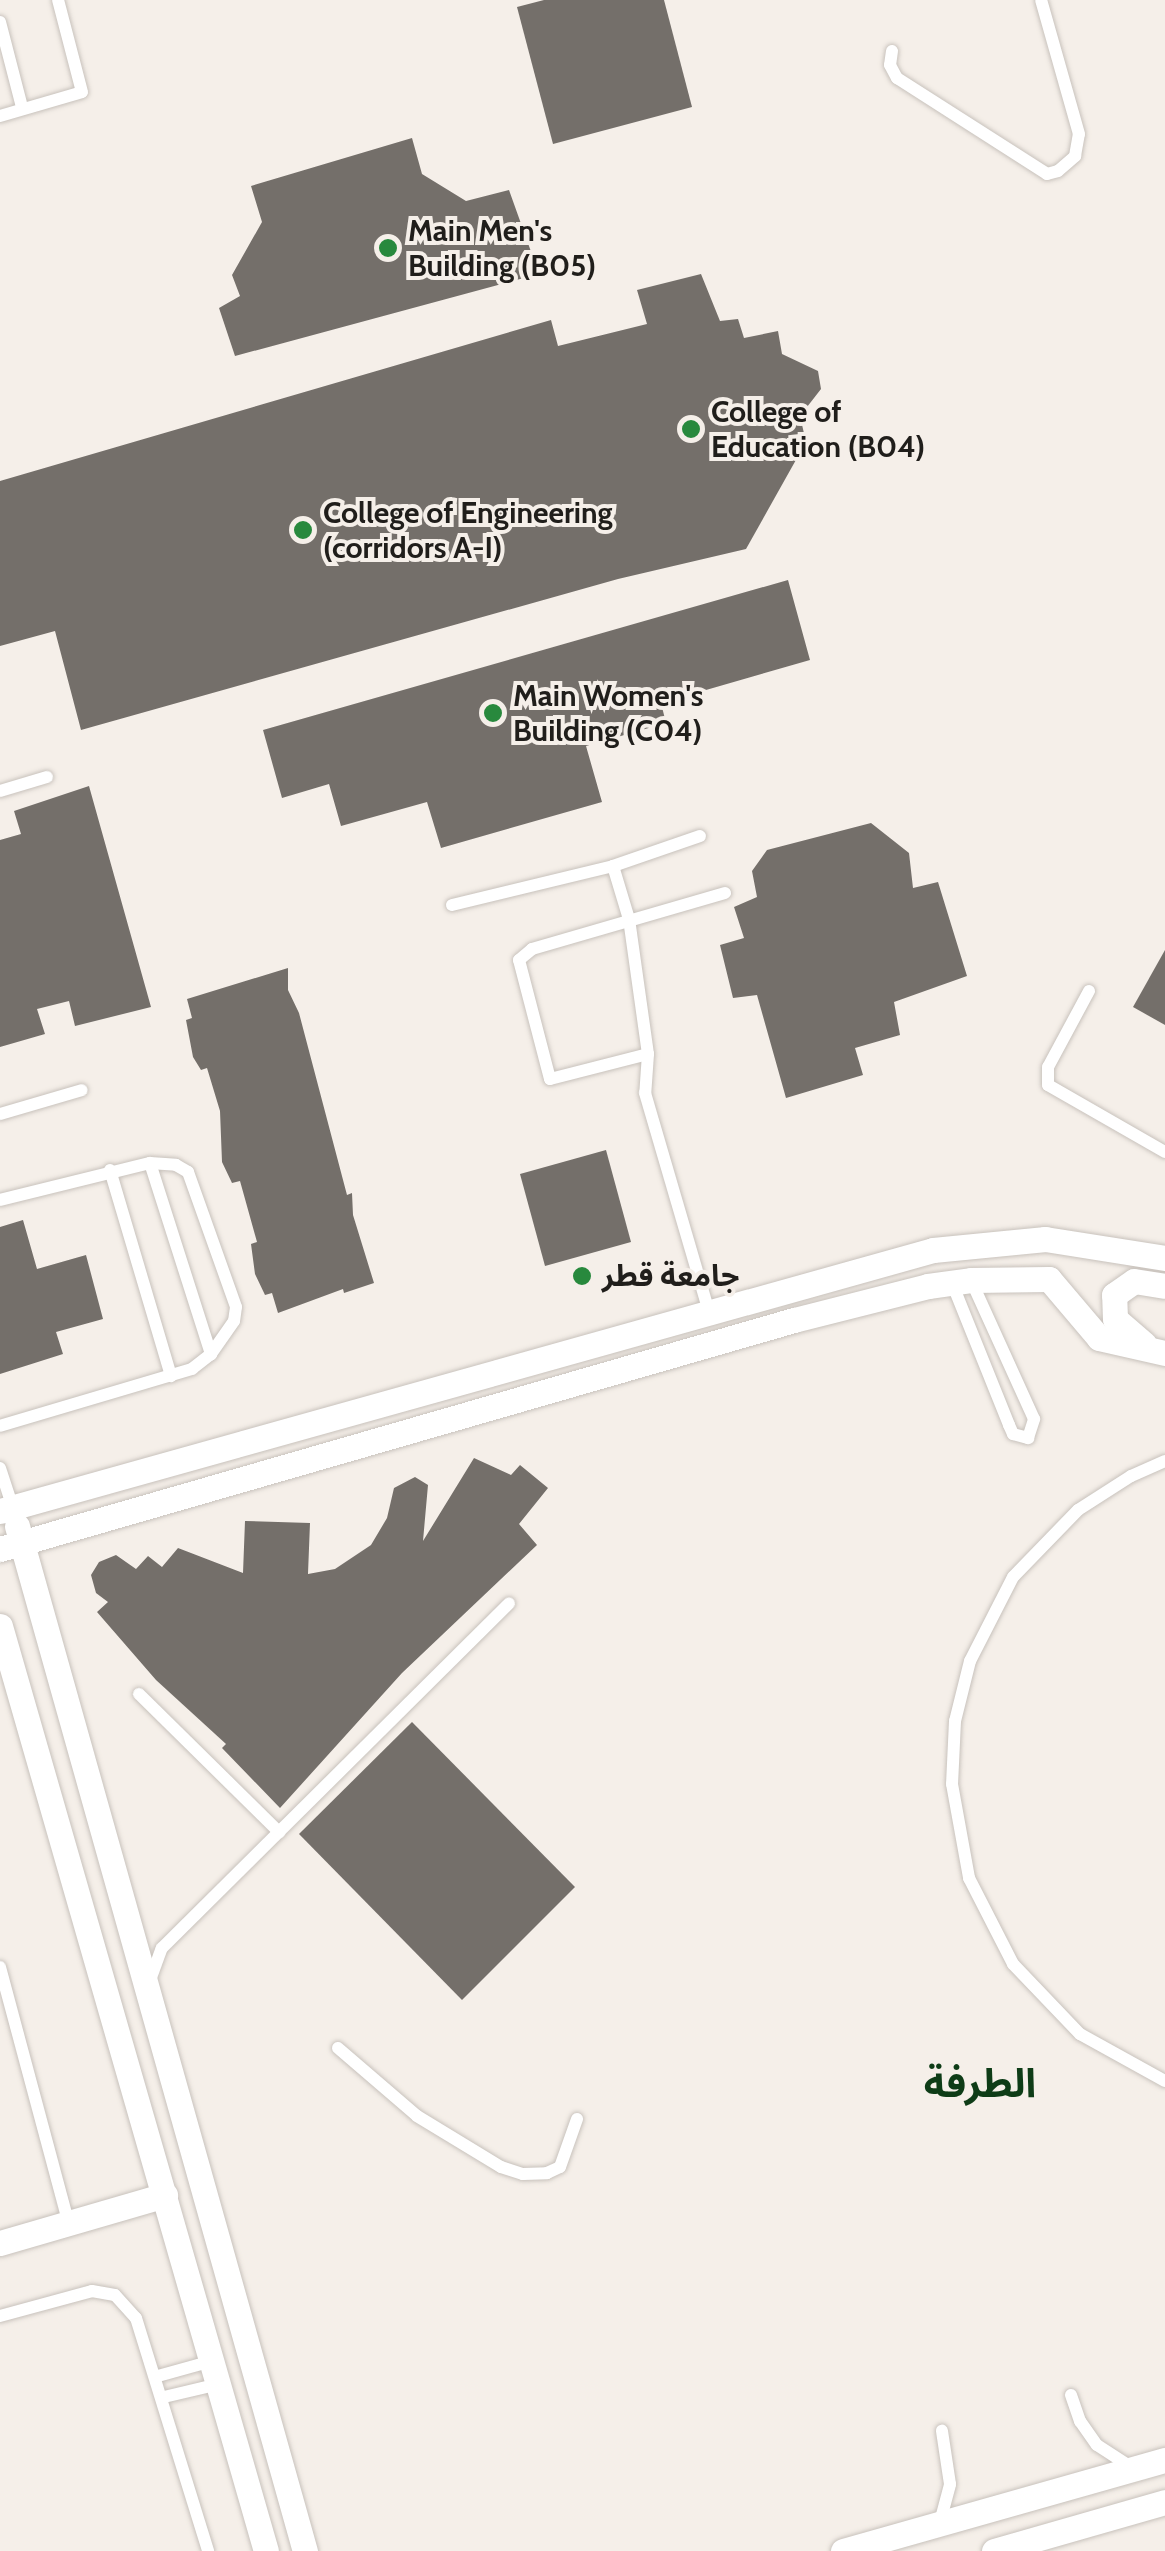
<!DOCTYPE html>
<html>
<head>
<meta charset="utf-8">
<style>
	body { margin:0 }
	#map { position:relative; width:1165px; height:2551px; overflow:hidden; background:#f5efe9; font-family:Cabin,"Noto Sans Arabic",sans-serif }
	div>[style] { position:absolute }
	[style*='--x'] { left:calc(var(--x)*1px); top:calc(var(--y)*1px); width:calc(var(--w)*1px); rotate:calc(var(--a)*1deg) }
	.building>* { inset:0; background:#746f6a }
	.roads { filter:drop-shadow(0 0 2px #c8c2bc) drop-shadow(0 0 2px #c8c2bc) }
	.service>* { height:12px; margin:-6px; padding:0 6px; transform-origin:6px; border-radius:6px; background:#fff }
	.minor>* { height:25px; margin:-12.5px; padding:0 12.5px; transform-origin:12.5px; border-radius:12.5px; background:#fff }
	.dots>* { width:28px; height:28px; translate:-50% -50%; box-sizing:border-box; border:5px solid #f5efe9; border-radius:50% }
	span { translate:-50% -50%; white-space:nowrap; text-align:center; line-height:1.15; -webkit-text-stroke:8px #f5efe9; paint-order:stroke }
	.poi-label { font-size:30px; color:#201e1b; font-weight:700 }
	.left { translate:0 -50%; text-align:left }
	.district-label { font-size:40px; color:#0e3c17; font-weight:700 }
</style>
</head>
<body>
<div id="map">
	<div class="building">
		<i style="clip-path:polygon(544px 0,664px 0,692px 107px,553px 144px,517px 7px)"></i>
		<i style="clip-path:polygon(412px 138px,422px 174px,466px 201px,509px 190px,539px 274px,235px 356px,219px 308px,240px 296px,232px 275px,262px 222px,251px 186px)"></i>
		<i style="clip-path:polygon(701px 274px,720px 321px,738px 319px,744px 338px,778px 331px,782px 354px,818px 371px,821px 389px,800px 416px,806px 442px,746px 549px,618px 579px,81px 730px,55px 631px,0 646px,0 481px,551px 320px,558px 346px,647px 324px,637px 290px)"></i>
		<i style="clip-path:polygon(788px 580px,810px 660px,661px 703px,666px 723px,586px 746px,602px 802px,441px 848px,427px 802px,341px 826px,329px 784px,282px 798px,263px 730px)"></i>
		<i style="clip-path:polygon(89px 786px,151px 1007px,75px 1026px,69px 1001px,37px 1009px,45px 1034px,0 1047px,0 840px,21px 834px,14px 811px)"></i>
		<i style="clip-path:polygon(871px 823px,909px 853px,913px 888px,938px 882px,967px 976px,894px 1002px,900px 1035px,855px 1048px,863px 1075px,786px 1098px,757px 995px,733px 998px,720px 945px,744px 938px,734px 907px,757px 897px,752px 871px,767px 850px)"></i>
		<i style="clip-path:polygon(1165px 950px,1165px 1025px,1133px 1007px)"></i>
		<i style="clip-path:polygon(288px 968px,288px 990px,299px 1013px,347px 1195px,352px 1193px,353px 1215px,374px 1283px,344px 1293px,343px 1289px,278px 1313px,272px 1293px,265px 1295px,255px 1274px,251px 1244px,257px 1242px,240px 1181px,232px 1183px,222px 1162px,220px 1111px,207px 1068px,201px 1070px,193px 1057px,186px 1020px,192px 1018px,187px 999px)"></i>
		<i style="clip-path:polygon(606px 1150px,631px 1242px,545px 1266px,520px 1174px)"></i>
		<i style="clip-path:polygon(23px 1220px,37px 1269px,86px 1255px,103px 1319px,56px 1332px,63px 1354px,0 1374px,0 1227px)"></i>
		<i style="clip-path:polygon(474px 1458px,511px 1475px,520px 1465px,548px 1488px,519px 1524px,537px 1545px,402px 1673px,280px 1808px,222px 1748px,226px 1744px,156px 1680px,97px 1612px,108px 1602px,96px 1593px,91px 1575px,99px 1562px,116px 1555px,136px 1569px,148px 1556px,162px 1567px,178px 1548px,243px 1573px,245px 1521px,310px 1523px,308px 1574px,335px 1569px,371px 1545px,387px 1518px,394px 1488px,415px 1477px,428px 1485px,423px 1541px)"></i>
		<i style="clip-path:polygon(412px 1722px,575px 1887px,462px 2000px,299px 1834px)"></i>
	</div>
	<div class="roads">
		<div class="service">
			<i style="--x:0;--y:22;--w:88;--a:75.5"></i>
			<i style="--x:892;--y:51;--w:14;--a:98"></i>
			<i style="--x:890;--y:65;--w:15;--a:62"></i>
			<i style="--x:897;--y:78;--w:178;--a:32.6"></i>
			<i style="--x:1047;--y:174;--w:11;--a:-15"></i>
			<i style="--x:1058;--y:171;--w:23;--a:-41"></i>
			<i style="--x:1075;--y:156;--w:22;--a:-80"></i>
			<i style="--x:1079;--y:134;--w:139;--a:-105.8"></i>
			<i style="--x:0;--y:116;--w:85;--a:-16.3"></i>
			<i style="--x:82;--y:92;--w:95;--a:-104.6"></i>
			<i style="--x:0;--y:791;--w:49;--a:-16.6"></i>
			<i style="--x:613;--y:866;--w:92;--a:-19"></i>
			<i style="--x:452;--y:905;--w:166;--a:-13.6"></i>
			<i style="--x:613;--y:866;--w:55;--a:73.2"></i>
			<i style="--x:629;--y:919;--w:136;--a:82"></i>
			<i style="--x:648;--y:1054;--w:39;--a:94"></i>
			<i style="--x:645;--y:1093;--w:228;--a:73.7"></i>
			<i style="--x:1089;--y:991;--w:86;--a:118.3"></i>
			<i style="--x:1048;--y:1067;--w:18;--a:90"></i>
			<i style="--x:1048;--y:1085;--w:135;--a:29.8"></i>
			<i style="--x:648;--y:1054;--w:101;--a:165.7"></i>
			<i style="--x:550;--y:1079;--w:123;--a:-104.6"></i>
			<i style="--x:519;--y:960;--w:17;--a:-40"></i>
			<i style="--x:532;--y:949;--w:201;--a:-16.2"></i>
			<i style="--x:0;--y:1114;--w:85;--a:-16.3"></i>
			<i style="--x:150;--y:1163;--w:26;--a:4"></i>
			<i style="--x:176;--y:1165;--w:14;--a:30"></i>
			<i style="--x:188;--y:1172;--w:143;--a:70.4"></i>
			<i style="--x:236;--y:1307;--w:14;--a:98"></i>
			<i style="--x:234;--y:1321;--w:40;--a:124.9"></i>
			<i style="--x:110;--y:1170;--w:215;--a:73.5"></i>
			<i style="--x:0;--y:1200;--w:154;--a:-13.9"></i>
			<i style="--x:150;--y:1163;--w:201;--a:72.3"></i>
			<i style="--x:211;--y:1354;--w:24;--a:142"></i>
			<i style="--x:192;--y:1369;--w:200;--a:163.5"></i>
			<i style="--x:952;--y:1283;--w:153;--a:68.1"></i>
			<i style="--x:1009;--y:1425;--w:10;--a:66"></i>
			<i style="--x:1013;--y:1434;--w:16;--a:15"></i>
			<i style="--x:1028;--y:1438;--w:20;--a:-72"></i>
			<i style="--x:1034;--y:1419;--w:153;--a:-114.4"></i>
			<i style="--x:1165;--y:1461;--w:37;--a:156"></i>
			<i style="--x:1131;--y:1476;--w:63;--a:147.3"></i>
			<i style="--x:1078;--y:1510;--w:93;--a:134.1"></i>
			<i style="--x:1013;--y:1577;--w:94;--a:117.1"></i>
			<i style="--x:970;--y:1661;--w:62;--a:104"></i>
			<i style="--x:955;--y:1721;--w:63;--a:92.7"></i>
			<i style="--x:952;--y:1784;--w:96;--a:79.7"></i>
			<i style="--x:969;--y:1878;--w:97;--a:62.9"></i>
			<i style="--x:1013;--y:1964;--w:97;--a:46.3"></i>
			<i style="--x:1080;--y:2034;--w:97;--a:28.9"></i>
			<i style="--x:0;--y:1468;--w:42;--a:72"></i>
			<i style="--x:139;--y:1694;--w:197;--a:44.6"></i>
			<i style="--x:0;--y:1967;--w:266;--a:75"></i>
			<i style="--x:149;--y:1983;--w:37;--a:-70"></i>
			<i style="--x:162;--y:1948;--w:489;--a:-44.8"></i>
			<i style="--x:338;--y:2048;--w:104;--a:40.7"></i>
			<i style="--x:417;--y:2116;--w:98;--a:31.3"></i>
			<i style="--x:501;--y:2167;--w:23;--a:18"></i>
			<i style="--x:523;--y:2174;--w:24;--a:-2"></i>
			<i style="--x:547;--y:2173;--w:14;--a:-25"></i>
			<i style="--x:560;--y:2167;--w:51;--a:-70.5"></i>
			<i style="--x:0;--y:2316;--w:95;--a:-15.2"></i>
			<i style="--x:92;--y:2291;--w:23;--a:10"></i>
			<i style="--x:115;--y:2295;--w:31;--a:48"></i>
			<i style="--x:136;--y:2318;--w:244;--a:72.8"></i>
			<i style="--x:158;--y:2376;--w:56;--a:-15.5"></i>
			<i style="--x:1071;--y:2395;--w:28;--a:71"></i>
			<i style="--x:1080;--y:2421;--w:29;--a:55"></i>
			<i style="--x:1097;--y:2445;--w:40;--a:32.9"></i>
			<i style="--x:164;--y:2397;--w:57;--a:-13.3"></i>
			<i style="--x:940;--y:2522;--w:39;--a:-75"></i>
			<i style="--x:950;--y:2484;--w:54;--a:-98.6"></i>
		</div>
		<div class="minor">
			<i style="--x:1144;--y:1344;--w:38;--a:-139"></i>
			<i style="--x:1115;--y:1319;--w:24;--a:-92"></i>
			<i style="--x:1114;--y:1295;--w:24;--a:-35"></i>
			<i style="--x:1134;--y:1281;--w:31;--a:9"></i>
			<i style="--x:0;--y:1511;--w:969;--a:-15.63"></i>
			<i style="--x:933;--y:1250;--w:113;--a:-5.6"></i>
			<i style="--x:1045;--y:1239;--w:121;--a:9"></i>
			<i style="--x:17;--y:1526;--w:1065;--a:74.31"></i>
			<i style="--x:0;--y:1549;--w:826;--a:-16.09"></i>
			<i style="--x:794;--y:1320;--w:138;--a:-14.2"></i>
			<i style="--x:928;--y:1286;--w:43;--a:-7.9"></i>
			<i style="--x:971;--y:1280;--w:78;--a:-0.7"></i>
			<i style="--x:1049;--y:1279;--w:77;--a:49.7"></i>
			<i style="--x:1099;--y:1338;--w:68;--a:12.8"></i>
			<i style="--x:0;--y:1626;--w:962;--a:73.96"></i>
			<i style="--x:0;--y:2243;--w:172;--a:-16.2"></i>
			<i style="--x:843;--y:2551;--w:335;--a:-15.8"></i>
			<i style="--x:994;--y:2551;--w:178;--a:-16"></i>
		</div>
	</div>
	<div class="dots">
		<i style="left:388px;top:248px;background:#28893d"></i>
		<i style="left:691px;top:429px;background:#28893d"></i>
		<i style="left:303px;top:530px;background:#28893d"></i>
		<i style="left:493px;top:713px;background:#28893d"></i>
		<i style="left:582px;top:1276px;background:#28893d"></i>
	</div>
	<div class="poi-label">
		<span class="left" style="left:408px;top:248px">Main Men's<br>Building (B05)</span>
		<span class="left" style="left:711px;top:429px">College of<br>Education (B04)</span>
		<span class="left" style="left:323px;top:530px">College of Engineering<br>(corridors A-I)</span>
		<span class="left" style="left:513px;top:713px">Main Women's<br>Building (C04)</span>
		<span class="left" style="left:602px;top:1276px">جامعة قطر</span>
	</div>
	<div class="district-label">
		<span style="left:980px;top:2083px">الطرفة</span>
	</div>
</div>
</body>
</html>
